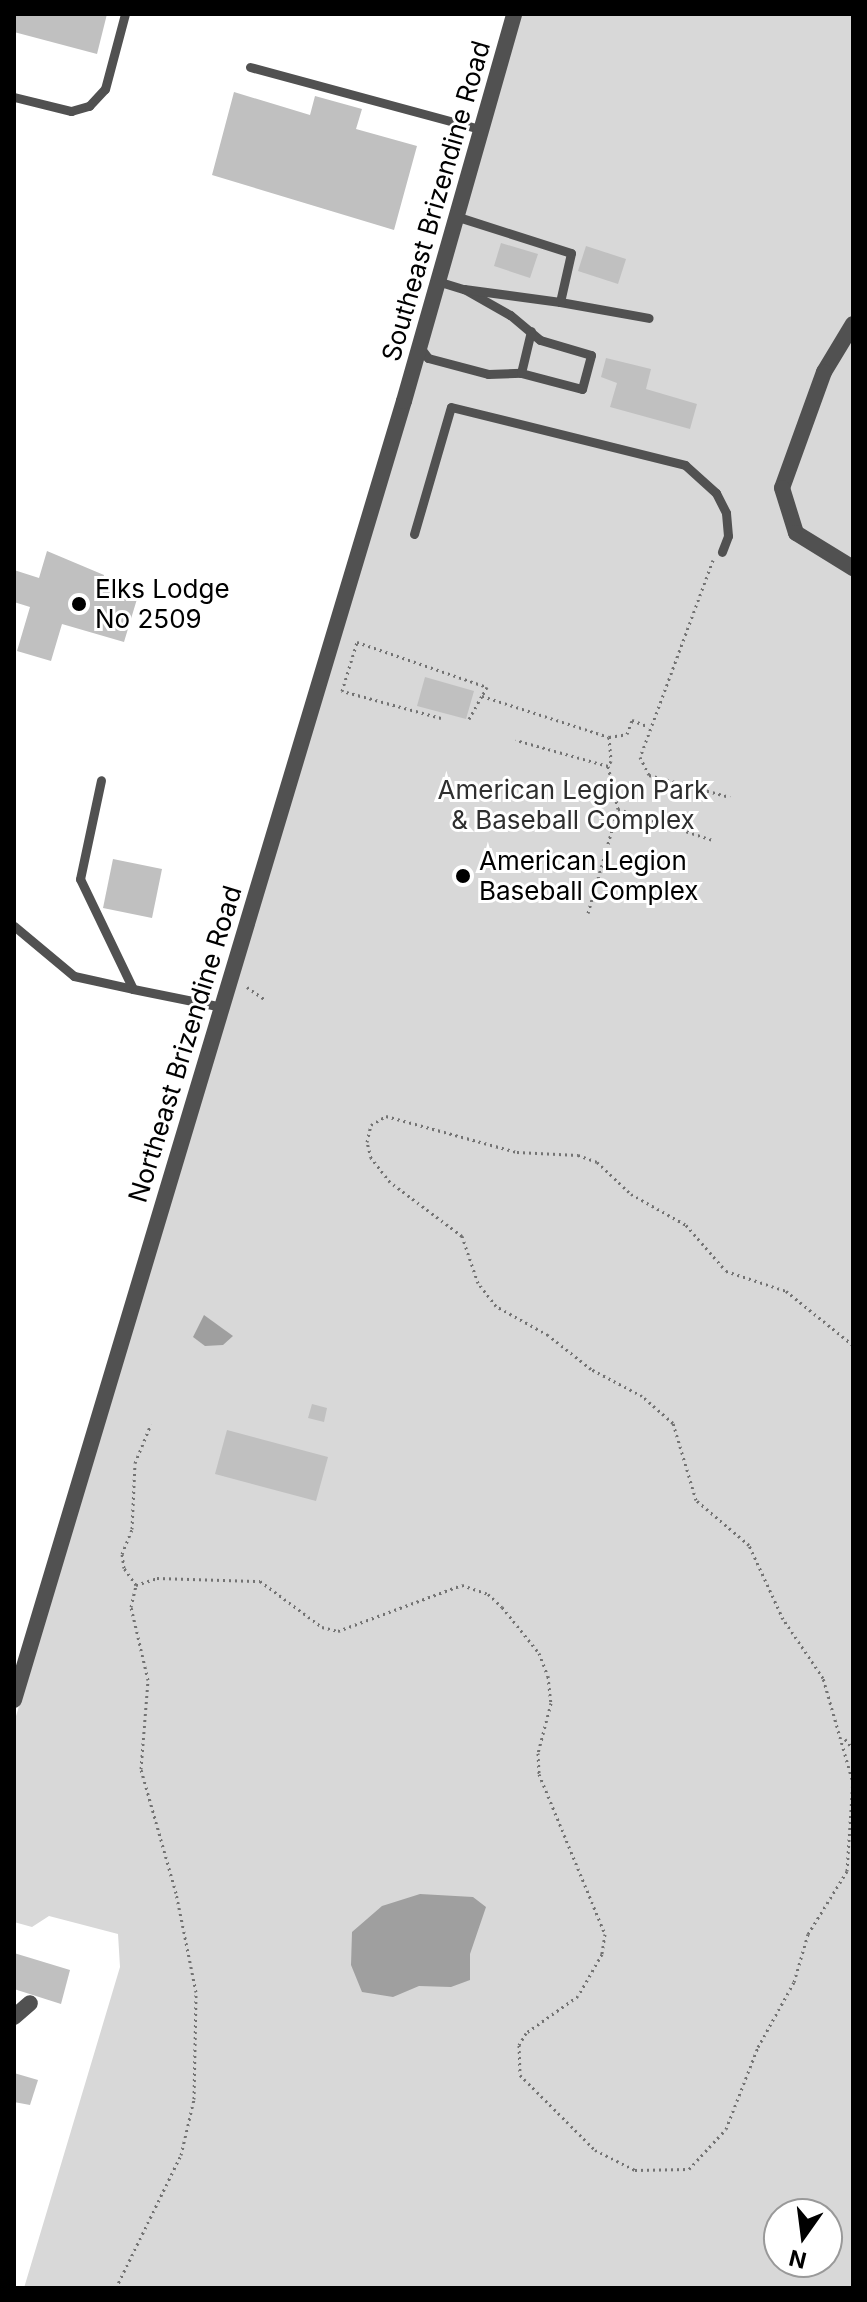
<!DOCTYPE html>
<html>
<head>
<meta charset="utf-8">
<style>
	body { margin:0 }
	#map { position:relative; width:867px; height:2302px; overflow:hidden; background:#fff; font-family:Inter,sans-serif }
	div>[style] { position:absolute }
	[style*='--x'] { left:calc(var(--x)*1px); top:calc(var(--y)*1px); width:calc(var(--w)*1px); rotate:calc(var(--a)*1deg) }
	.green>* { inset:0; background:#d8d8d8 }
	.water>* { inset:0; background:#9f9f9f }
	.building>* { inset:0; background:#c0c0c0 }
	.path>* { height:3px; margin-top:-1.5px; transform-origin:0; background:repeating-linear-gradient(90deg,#737373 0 2px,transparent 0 6px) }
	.lane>* { height:9px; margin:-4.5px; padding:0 4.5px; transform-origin:4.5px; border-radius:4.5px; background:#515151 }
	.street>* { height:16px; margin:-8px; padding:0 8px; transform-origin:8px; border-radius:8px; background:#515151 }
	.dots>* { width:22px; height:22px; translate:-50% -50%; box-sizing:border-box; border:4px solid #fff; border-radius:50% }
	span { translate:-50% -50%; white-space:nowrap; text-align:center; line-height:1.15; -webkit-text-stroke:6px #fff; paint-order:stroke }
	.street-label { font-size:26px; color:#000 }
	.poi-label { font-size:26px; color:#000 }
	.left { translate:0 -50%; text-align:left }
	.park-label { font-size:26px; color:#2f2f2f }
	.frame { position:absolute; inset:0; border:16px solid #000; pointer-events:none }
	.north { position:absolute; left:763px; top:2198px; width:80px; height:80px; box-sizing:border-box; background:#fff; border:2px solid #999; border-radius:50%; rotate:194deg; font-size:22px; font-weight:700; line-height:32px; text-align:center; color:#000 }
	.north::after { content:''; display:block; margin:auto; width:28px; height:36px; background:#000; clip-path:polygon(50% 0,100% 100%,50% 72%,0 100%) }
</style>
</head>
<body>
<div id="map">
	<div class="green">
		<i style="clip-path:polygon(evenodd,514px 14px,853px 14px,853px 2288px,24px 2288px,120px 1967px,118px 1934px,49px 1916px,32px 1927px,14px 1922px,14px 1723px,514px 14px,779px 2214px,827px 2214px,827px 2262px,779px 2262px,779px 2214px)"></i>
	</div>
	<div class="water">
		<i style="clip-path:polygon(204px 1315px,233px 1336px,223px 1345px,205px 1346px,193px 1337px)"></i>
		<i style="clip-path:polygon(420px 1894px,473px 1897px,486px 1907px,470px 1954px,470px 1980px,451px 1987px,419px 1986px,393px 1997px,362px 1992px,351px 1965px,352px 1932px,382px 1906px)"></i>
	</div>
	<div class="building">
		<i style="clip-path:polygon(14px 14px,107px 14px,97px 54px,14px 32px)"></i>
		<i style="clip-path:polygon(234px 92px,310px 115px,315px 96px,362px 109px,356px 129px,417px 146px,394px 230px,212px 175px)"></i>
		<i style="clip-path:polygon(501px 243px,538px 254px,530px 278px,494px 266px)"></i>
		<i style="clip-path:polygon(586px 246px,626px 259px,618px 284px,578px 271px)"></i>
		<i style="clip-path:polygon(606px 358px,651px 369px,646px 389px,697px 404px,690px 429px,610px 407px,617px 383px,601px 377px)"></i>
		<i style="clip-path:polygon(47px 551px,104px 575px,101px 588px,137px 599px,124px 642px,62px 624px,51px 661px,17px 651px,30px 607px,14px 602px,14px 570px,39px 578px)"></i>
		<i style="clip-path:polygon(425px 677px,474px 691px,466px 719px,417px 706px)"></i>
		<i style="clip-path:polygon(113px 859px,162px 869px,152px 918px,103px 908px)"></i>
		<i style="clip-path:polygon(312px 1404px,327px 1408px,324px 1422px,308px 1418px)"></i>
		<i style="clip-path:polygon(227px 1430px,328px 1457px,316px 1501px,215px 1474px)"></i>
		<i style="clip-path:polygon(14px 1953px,70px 1970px,61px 2004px,14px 1989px)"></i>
		<i style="clip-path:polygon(14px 2073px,38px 2080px,30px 2105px,14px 2102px)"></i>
	</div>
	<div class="path">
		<i style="--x:713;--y:560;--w:210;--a:110.3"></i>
		<i style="--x:640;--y:757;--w:20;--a:63"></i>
		<i style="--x:649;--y:775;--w:84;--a:15.2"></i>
		<i style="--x:441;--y:718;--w:103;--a:-164.7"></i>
		<i style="--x:342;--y:691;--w:51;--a:-73"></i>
		<i style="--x:357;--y:642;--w:138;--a:19.1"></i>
		<i style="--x:487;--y:687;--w:10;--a:119"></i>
		<i style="--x:482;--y:696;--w:133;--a:17.9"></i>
		<i style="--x:609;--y:737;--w:24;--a:85"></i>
		<i style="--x:611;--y:761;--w:6;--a:121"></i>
		<i style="--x:608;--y:766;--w:96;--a:-164.2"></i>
		<i style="--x:469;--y:719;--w:26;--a:-61"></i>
		<i style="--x:609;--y:737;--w:18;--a:-9"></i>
		<i style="--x:627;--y:734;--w:15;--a:-70"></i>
		<i style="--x:632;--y:720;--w:18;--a:22"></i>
		<i style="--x:618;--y:809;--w:100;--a:18.1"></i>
		<i style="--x:588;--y:913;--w:108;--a:-73.9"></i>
		<i style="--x:618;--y:809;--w:44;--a:-103.1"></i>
		<i style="--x:247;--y:987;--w:21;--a:35"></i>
		<i style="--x:136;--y:1585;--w:21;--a:-125"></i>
		<i style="--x:124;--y:1568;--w:14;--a:-98"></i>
		<i style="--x:122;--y:1554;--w:27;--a:-68"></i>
		<i style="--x:132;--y:1529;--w:66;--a:-87.4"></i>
		<i style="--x:135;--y:1463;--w:42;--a:-67.7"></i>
		<i style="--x:845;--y:1739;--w:13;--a:51"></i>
		<i style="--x:852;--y:1779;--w:105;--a:-106"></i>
		<i style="--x:823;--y:1678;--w:71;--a:-124.1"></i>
		<i style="--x:783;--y:1619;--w:81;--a:-114.7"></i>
		<i style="--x:749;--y:1545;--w:70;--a:-139.7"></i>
		<i style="--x:696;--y:1500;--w:80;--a:-106.6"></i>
		<i style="--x:673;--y:1423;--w:41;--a:-138.9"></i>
		<i style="--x:642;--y:1396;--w:58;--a:-152.1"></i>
		<i style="--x:591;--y:1369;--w:55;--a:-141.7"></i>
		<i style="--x:548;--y:1335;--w:60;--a:-150.9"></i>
		<i style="--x:496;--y:1306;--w:29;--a:-128"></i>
		<i style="--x:478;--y:1283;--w:50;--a:-108.8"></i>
		<i style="--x:462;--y:1236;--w:90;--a:-143.1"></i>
		<i style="--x:390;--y:1182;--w:31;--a:-128"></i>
		<i style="--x:371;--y:1158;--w:16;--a:-104"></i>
		<i style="--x:367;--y:1142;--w:17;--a:-77"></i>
		<i style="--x:371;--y:1125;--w:17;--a:-31"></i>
		<i style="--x:386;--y:1116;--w:136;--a:15.4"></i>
		<i style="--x:517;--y:1152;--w:61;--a:2.8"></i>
		<i style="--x:578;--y:1155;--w:20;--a:20"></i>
		<i style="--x:597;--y:1162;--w:47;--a:43.3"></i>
		<i style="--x:631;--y:1194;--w:63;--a:29.4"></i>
		<i style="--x:686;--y:1225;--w:61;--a:49"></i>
		<i style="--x:726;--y:1271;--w:63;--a:18.4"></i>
		<i style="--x:786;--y:1291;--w:86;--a:38.9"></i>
		<i style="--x:116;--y:2288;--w:148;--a:-64"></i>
		<i style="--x:181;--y:2155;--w:57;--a:-76.9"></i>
		<i style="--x:194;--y:2099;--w:107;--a:-88.9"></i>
		<i style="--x:196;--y:1992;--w:101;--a:-101.4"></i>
		<i style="--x:176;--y:1893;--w:129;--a:-105.8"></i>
		<i style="--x:141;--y:1769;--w:89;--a:-85.5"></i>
		<i style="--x:148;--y:1680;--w:75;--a:-103.1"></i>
		<i style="--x:131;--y:1607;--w:23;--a:-77"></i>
		<i style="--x:136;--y:1585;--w:22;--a:-18"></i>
		<i style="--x:157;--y:1578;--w:103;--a:1.7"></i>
		<i style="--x:260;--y:1581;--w:77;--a:36.6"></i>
		<i style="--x:322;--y:1627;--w:16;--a:14"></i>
		<i style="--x:338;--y:1631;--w:132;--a:-20.4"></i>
		<i style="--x:462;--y:1585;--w:28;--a:19"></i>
		<i style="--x:488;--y:1594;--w:19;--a:43"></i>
		<i style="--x:502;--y:1607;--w:59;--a:51.2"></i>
		<i style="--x:539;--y:1653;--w:25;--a:69"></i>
		<i style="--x:548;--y:1676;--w:27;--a:84"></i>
		<i style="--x:551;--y:1703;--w:52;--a:104.6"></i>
		<i style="--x:538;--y:1753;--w:21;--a:87"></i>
		<i style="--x:539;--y:1774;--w:173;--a:67.6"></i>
		<i style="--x:605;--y:1934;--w:20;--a:99"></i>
		<i style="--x:602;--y:1954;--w:48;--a:119.7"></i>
		<i style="--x:578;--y:1996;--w:64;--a:144.6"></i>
		<i style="--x:526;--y:2033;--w:14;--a:120"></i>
		<i style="--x:519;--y:2045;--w:30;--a:88"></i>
		<i style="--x:520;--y:2075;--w:106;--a:45"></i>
		<i style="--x:595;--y:2150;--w:45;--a:26.6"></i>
		<i style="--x:635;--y:2170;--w:54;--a:-1.1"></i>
		<i style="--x:689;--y:2169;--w:54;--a:-47.2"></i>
		<i style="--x:726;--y:2129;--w:88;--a:-68.7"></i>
		<i style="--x:758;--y:2047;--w:74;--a:-61"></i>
		<i style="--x:794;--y:1982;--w:50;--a:-73.7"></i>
		<i style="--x:808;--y:1934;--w:74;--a:-58.2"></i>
		<i style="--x:847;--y:1871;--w:94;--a:-86.3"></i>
	</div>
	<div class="lane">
		<i style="--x:250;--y:67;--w:237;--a:15.1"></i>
		<i style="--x:14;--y:97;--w:59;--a:13.8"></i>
		<i style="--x:71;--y:111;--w:19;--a:-16"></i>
		<i style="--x:89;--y:106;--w:23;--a:-47"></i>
		<i style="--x:105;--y:89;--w:78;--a:-75.1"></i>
		<i style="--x:437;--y:281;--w:28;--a:17"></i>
		<i style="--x:560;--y:302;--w:90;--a:10.2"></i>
		<i style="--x:419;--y:346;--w:15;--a:53"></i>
		<i style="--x:428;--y:358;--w:62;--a:14.9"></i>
		<i style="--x:488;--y:374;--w:33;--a:-2"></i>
		<i style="--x:521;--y:373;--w:63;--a:14.7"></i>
		<i style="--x:582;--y:389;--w:35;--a:-75"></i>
		<i style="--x:591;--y:355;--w:53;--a:-163.6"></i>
		<i style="--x:540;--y:340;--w:39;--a:-140"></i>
		<i style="--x:510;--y:315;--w:53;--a:-150.5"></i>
		<i style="--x:464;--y:289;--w:97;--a:7.7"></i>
		<i style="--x:560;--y:302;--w:50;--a:-77.3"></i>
		<i style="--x:571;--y:253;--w:122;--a:-162.3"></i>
		<i style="--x:521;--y:373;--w:43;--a:-76.6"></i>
		<i style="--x:414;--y:534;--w:132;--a:-73.8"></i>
		<i style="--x:451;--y:407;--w:241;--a:13.9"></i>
		<i style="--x:685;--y:465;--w:42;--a:42.1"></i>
		<i style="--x:716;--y:493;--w:22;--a:63"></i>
		<i style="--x:726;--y:513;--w:23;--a:85"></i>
		<i style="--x:728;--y:536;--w:17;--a:111"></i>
		<i style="--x:14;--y:926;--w:78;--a:39.8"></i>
		<i style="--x:74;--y:976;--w:60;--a:12.4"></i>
		<i style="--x:133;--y:989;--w:122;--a:-115.7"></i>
		<i style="--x:80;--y:879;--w:101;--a:-78"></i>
		<i style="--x:133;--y:989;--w:91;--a:11.4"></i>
	</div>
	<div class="street">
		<i style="--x:853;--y:324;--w:56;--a:121.1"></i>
		<i style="--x:824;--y:372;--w:123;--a:109.9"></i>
		<i style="--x:782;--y:488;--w:47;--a:72.7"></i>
		<i style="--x:796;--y:533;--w:67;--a:31.6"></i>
		<i style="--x:14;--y:1700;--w:1356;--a:-73.29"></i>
		<i style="--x:404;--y:401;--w:402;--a:-74.1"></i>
		<i style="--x:14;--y:2017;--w:21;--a:-41"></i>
	</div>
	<div class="dots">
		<i style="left:79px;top:604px;background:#000"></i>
		<i style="left:463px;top:876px;background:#000"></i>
	</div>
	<div class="street-label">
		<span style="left:436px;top:201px;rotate:-74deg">Southeast Brizendine Road</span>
		<span style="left:185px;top:1044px;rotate:-73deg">Northeast Brizendine Road</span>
	</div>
	<div class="poi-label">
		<span class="left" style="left:95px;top:604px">Elks Lodge<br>No 2509</span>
		<span class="left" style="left:479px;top:876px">American Legion<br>Baseball Complex</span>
	</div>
	<div class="park-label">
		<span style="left:573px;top:805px">American Legion Park<br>&amp; Baseball Complex</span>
	</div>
	<div class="frame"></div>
	<div class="north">N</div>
</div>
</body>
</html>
